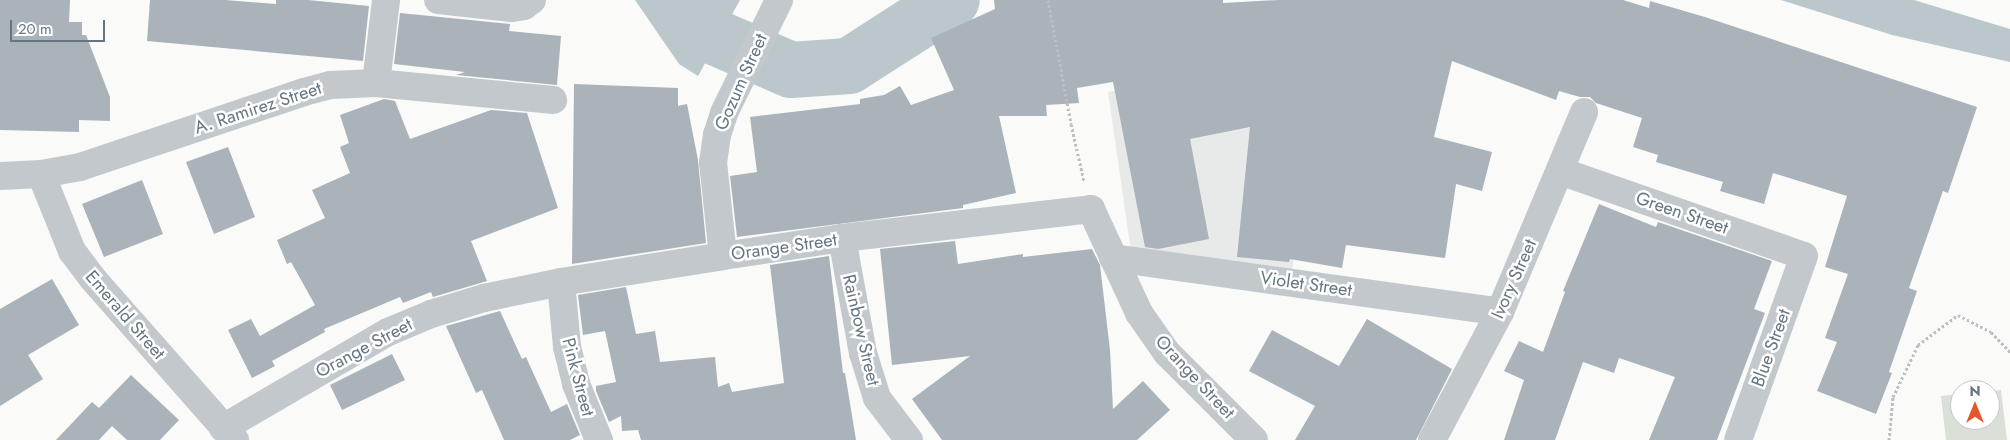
<!DOCTYPE html>
<html>
<head>
<meta charset="utf-8">
<style>
	body { margin:0 }
	#map { position:relative; width:2010px; height:440px; overflow:hidden; background:#fafaf8; font-family:Jost,sans-serif }
	div>[style] { position:absolute }
	[style*='--x'] { left:calc(var(--x)*1px); top:calc(var(--y)*1px); width:calc(var(--w)*1px); rotate:calc(var(--a)*1deg) }
	.built>* { inset:0; background:#e8e9e9 }
	.green>* { inset:0; background:#dadfd7 }
	.water>* { inset:0; background:#bbc7cb }
	.river>* { height:56px; margin:-28px; padding:0 28px; transform-origin:28px; border-radius:28px; background:#bbc7cb }
	.building>* { inset:0; background:#aab3b9 }
	.path>* { height:3px; margin-top:-1.5px; transform-origin:0; background:repeating-linear-gradient(90deg,#bbbfc2 0 2.5px,transparent 0 5px) }
	.minor>* { height:28px; margin:-14px; padding:0 14px; transform-origin:14px; border-radius:14px; background:#c3c8cc }
	span { translate:-50% -50%; white-space:nowrap; text-align:center; line-height:1.15; -webkit-text-stroke:5px #fff; paint-order:stroke }
	.street-label { font-size:18px; color:#657683 }
	.north { position:absolute; left:1950px; top:380px; width:50px; height:50px; box-sizing:border-box; background:#fff; border:1px solid #c1c8cd; border-radius:50%; rotate:0deg; font-size:14px; font-weight:700; line-height:20px; text-align:center; color:#657683 }
	.north::after { content:''; display:block; margin:auto; width:18px; height:22px; background:#e4572e; clip-path:polygon(50% 0,100% 100%,50% 72%,0 100%) }
	.scale { position:absolute; left:10px; top:20px; width:95px; height:22px; box-sizing:border-box; border:2px solid #657683; border-top:0; padding-left:6px; font-size:15px; line-height:18px; white-space:nowrap; color:#657683; -webkit-text-stroke:4px #fff; paint-order:stroke }
</style>
</head>
<body>
<div id="map">
	<div class="built">
		<i style="clip-path:polygon(1407px 36px,1304px 178px,1292px 272px,1131px 252px,1108px 92px)"></i>
	</div>
	<div class="green">
		<i style="clip-path:polygon(2001px 390px,2007px 440px,1946px 440px,1941px 396px,1960px 394px,1960px 420px,1990px 420px,1990px 391px)"></i>
	</div>
	<div class="water">
		<i style="clip-path:polygon(635px 0,740px 0,698px 76px,679px 64px)"></i>
		<i style="clip-path:polygon(1781px 0,1914px 0,2010px 29px,2010px 62px,1892px 35px)"></i>
	</div>
	<div class="river">
		<i style="--x:680;--y:0;--w:11;--a:80"></i>
		<i style="--x:682;--y:11;--w:23;--a:52"></i>
		<i style="--x:696;--y:29;--w:103;--a:23.3"></i>
		<i style="--x:791;--y:70;--w:58;--a:-3.9"></i>
		<i style="--x:849;--y:66;--w:122;--a:-32.7"></i>
	</div>
	<div class="building">
		<i style="clip-path:polygon(0 0,70px 0,69px 22px,82px 22px,82px 35px,86px 35px,110px 97px,110px 121px,79px 120px,79px 132px,0 130px)"></i>
		<i style="clip-path:polygon(150px 0,225px 0,276px 4px,276px 0,308px 0,369px 6px,363px 61px,147px 41px)"></i>
		<i style="clip-path:polygon(994px 0,1223px 0,1223px 3px,1278px 0,1623px 0,1649px 8px,1650px 1px,1705px 17px,1977px 107px,1948px 193px,1943px 191px,1909px 288px,1917px 291px,1889px 372px,1892px 373px,1876px 414px,1817px 391px,1837px 342px,1825px 338px,1848px 274px,1825px 267px,1847px 196px,1773px 173px,1764px 204px,1720px 191px,1723px 182px,1656px 162px,1658px 155px,1633px 147px,1642px 118px,1596px 103px,1590px 97px,1580px 97px,1559px 91px,1556px 100px,1452px 61px,1434px 137px,1492px 152px,1482px 191px,1456px 184px,1445px 258px,1346px 245px,1342px 268px,1290px 259px,1289px 262px,1237px 257px,1250px 127px,1190px 139px,1209px 239px,1158px 249px,1145px 247px,1113px 82px,1077px 88px,1079px 103px,1046px 105px,1047px 116px,999px 116px,1016px 193px,963px 205px,963px 208px,737px 237px,730px 176px,757px 172px,750px 117px,860px 104px,860px 99px,884px 95px,900px 86px,911px 105px,954px 90px,931px 38px,995px 9px)"></i>
		<i style="clip-path:polygon(400px 13px,510px 24px,509px 31px,561px 36px,557px 85px,456px 75px,465px 72px,394px 64px)"></i>
		<i style="clip-path:polygon(574px 84px,678px 88px,678px 106px,687px 104px,698px 160px,706px 243px,572px 264px)"></i>
		<i style="clip-path:polygon(384px 99px,395px 101px,410px 139px,491px 110px,527px 113px,558px 208px,471px 241px,487px 281px,433px 297px,431px 292px,403px 303px,400px 297px,324px 329px,325px 332px,272px 361px,275px 366px,252px 378px,228px 330px,251px 319px,260px 336px,315px 305px,291px 262px,287px 264px,277px 240px,325px 218px,312px 190px,350px 173px,340px 147px,349px 143px,340px 115px)"></i>
		<i style="clip-path:polygon(228px 147px,255px 217px,214px 234px,186px 162px)"></i>
		<i style="clip-path:polygon(142px 180px,163px 234px,104px 257px,82px 204px)"></i>
		<i style="clip-path:polygon(1599px 204px,1656px 227px,1658px 222px,1772px 261px,1754px 309px,1765px 313px,1717px 440px,1649px 440px,1675px 377px,1619px 358px,1614px 373px,1583px 362px,1555px 440px,1504px 440px,1524px 380px,1504px 371px,1519px 341px,1543px 352px,1565px 292px,1563px 291px)"></i>
		<i style="clip-path:polygon(955px 241px,958px 264px,1023px 254px,1023px 257px,1092px 249px,1100px 265px,1110px 350px,1113px 409px,1143px 381px,1170px 410px,1137px 440px,942px 440px,912px 399px,970px 356px,892px 365px,880px 249px)"></i>
		<i style="clip-path:polygon(829px 256px,843px 373px,845px 373px,856px 440px,641px 440px,638px 430px,622px 431px,621px 416px,609px 422px,596px 391px,596px 386px,616px 382px,605px 331px,583px 335px,578px 295px,626px 287px,636px 334px,655px 331px,660px 362px,715px 357px,718px 387px,729px 383px,732px 392px,784px 383px,770px 265px)"></i>
		<i style="clip-path:polygon(52px 279px,79px 325px,28px 355px,43px 379px,0 406px,0 309px)"></i>
		<i style="clip-path:polygon(500px 311px,522px 359px,526px 357px,551px 412px,567px 404px,580px 435px,570px 440px,504px 440px,482px 390px,476px 393px,446px 326px)"></i>
		<i style="clip-path:polygon(1367px 319px,1452px 369px,1416px 440px,1295px 440px,1315px 406px,1249px 371px,1272px 330px,1339px 366px)"></i>
		<i style="clip-path:polygon(392px 354px,405px 380px,342px 410px,330px 385px)"></i>
		<i style="clip-path:polygon(131px 375px,179px 420px,160px 440px,127px 440px,112px 426px,99px 440px,56px 440px,92px 402px,99px 408px)"></i>
	</div>
	<div class="path">
		<i style="--x:1048;--y:0;--w:126;--a:79.5"></i>
		<i style="--x:1071;--y:124;--w:58;--a:77.2"></i>
		<i style="--x:1889;--y:440;--w:43;--a:-84.7"></i>
		<i style="--x:1893;--y:397;--w:58;--a:-64.3"></i>
		<i style="--x:1918;--y:345;--w:50;--a:-36.9"></i>
		<i style="--x:1958;--y:315;--w:37;--a:27"></i>
		<i style="--x:1991;--y:332;--w:28;--a:46"></i>
	</div>
	<div class="minor">
		<i style="--x:438;--y:0;--w:74;--a:6.2"></i>
		<i style="--x:512;--y:8;--w:12;--a:-9"></i>
		<i style="--x:524;--y:6;--w:10;--a:-37"></i>
		<i style="--x:376;--y:83;--w:84;--a:-83.1"></i>
		<i style="--x:1560;--y:171;--w:258;--a:19.2"></i>
		<i style="--x:1804;--y:256;--w:195;--a:109.7"></i>
		<i style="--x:41;--y:174;--w:83;--a:68.1"></i>
		<i style="--x:72;--y:251;--w:35;--a:53"></i>
		<i style="--x:93;--y:279;--w:215;--a:48.6"></i>
		<i style="--x:0;--y:176;--w:41;--a:-2.8"></i>
		<i style="--x:41;--y:174;--w:40;--a:-10"></i>
		<i style="--x:80;--y:167;--w:236;--a:-18.5"></i>
		<i style="--x:304;--y:92;--w:28;--a:-15"></i>
		<i style="--x:331;--y:85;--w:45;--a:-2.5"></i>
		<i style="--x:376;--y:83;--w:178;--a:5.5"></i>
		<i style="--x:842;--y:238;--w:117;--a:79.7"></i>
		<i style="--x:863;--y:353;--w:47;--a:72.7"></i>
		<i style="--x:877;--y:398;--w:53;--a:52.7"></i>
		<i style="--x:723;--y:256;--w:94;--a:-96.1"></i>
		<i style="--x:713;--y:163;--w:28;--a:-82"></i>
		<i style="--x:717;--y:135;--w:23;--a:-72"></i>
		<i style="--x:724;--y:113;--w:126;--a:-64"></i>
		<i style="--x:1113;--y:258;--w:391;--a:7.9"></i>
		<i style="--x:561;--y:282;--w:65;--a:84.7"></i>
		<i style="--x:567;--y:347;--w:38;--a:76"></i>
		<i style="--x:576;--y:384;--w:61;--a:67.7"></i>
		<i style="--x:223;--y:428;--w:191;--a:-30.2"></i>
		<i style="--x:388;--y:332;--w:47;--a:-22.7"></i>
		<i style="--x:431;--y:314;--w:55;--a:-16.8"></i>
		<i style="--x:484;--y:298;--w:79;--a:-11.7"></i>
		<i style="--x:561;--y:282;--w:164;--a:-9.1"></i>
		<i style="--x:723;--y:256;--w:120;--a:-8.6"></i>
		<i style="--x:842;--y:238;--w:251;--a:-6.6"></i>
		<i style="--x:1091;--y:209;--w:115;--a:65.2"></i>
		<i style="--x:1139;--y:313;--w:49;--a:55"></i>
		<i style="--x:1167;--y:353;--w:123;--a:45"></i>
		<i style="--x:1432;--y:440;--w:145;--a:-62"></i>
		<i style="--x:1500;--y:312;--w:217;--a:-67.2"></i>
	</div>
	<div class="street-label">
		<span style="left:741px;top:82px;rotate:-66deg">Gozum Street</span>
		<span style="left:258px;top:108px;rotate:-18deg">A. Ramirez Street</span>
		<span style="left:1682px;top:213px;rotate:19deg">Green Street</span>
		<span style="left:784px;top:247px;rotate:-8deg">Orange Street</span>
		<span style="left:1514px;top:279px;rotate:-66deg">Ivory Street</span>
		<span style="left:1306px;top:284px;rotate:8deg">Violet Street</span>
		<span style="left:125px;top:315px;rotate:49deg">Emerald Street</span>
		<span style="left:861px;top:330px;rotate:77deg">Rainbow Street</span>
		<span style="left:364px;top:348px;rotate:-28deg">Orange Street</span>
		<span style="left:1771px;top:348px;rotate:-70deg">Blue Street</span>
		<span style="left:578px;top:377px;rotate:75deg">Pink Street</span>
		<span style="left:1195px;top:377px;rotate:47deg">Orange Street</span>
	</div>
	<div class="north">N</div>
	<div class="scale">20 m</div>
</div>
</body>
</html>
